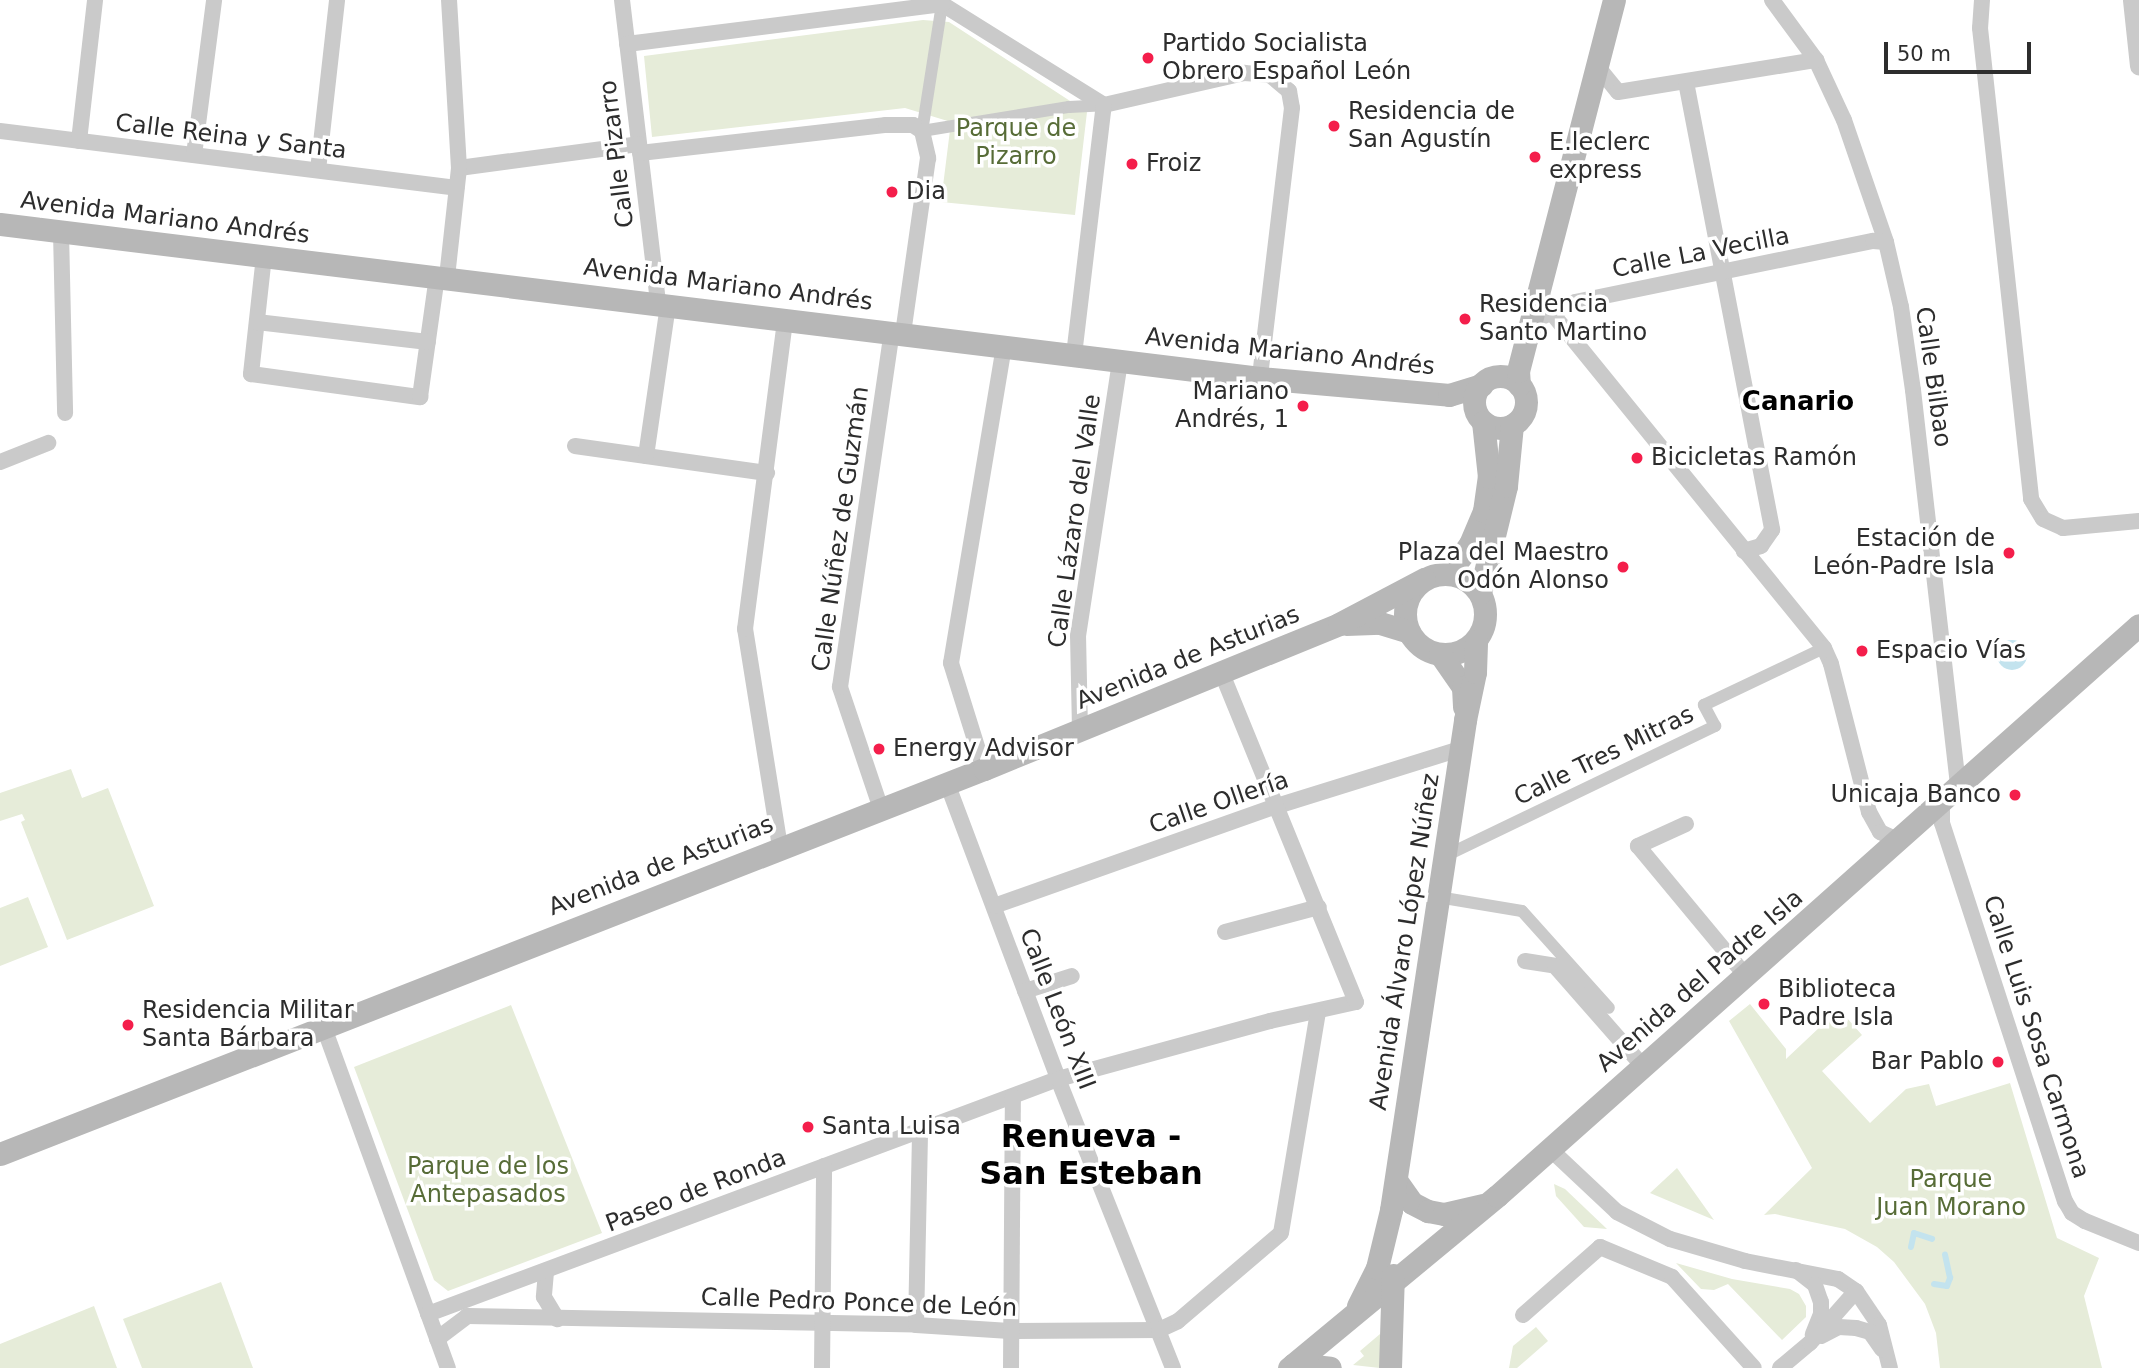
<!DOCTYPE html>
<html>
<head>
<meta charset="utf-8">
<style>
	body { margin:0 }
	#map { position:relative; width:2139px; height:1368px; overflow:hidden; background:#fff; font-family:"DejaVu Sans",sans-serif }
	div>[style] { position:absolute }
	[style*='--x'] { left:calc(var(--x)*1px); top:calc(var(--y)*1px); width:calc(var(--w)*1px); rotate:calc(var(--a)*1deg) }
	.green>* { inset:0; background:#e6ecd9 }
	.water>* { inset:0; background:#c3e3ee }
	.round { border-radius:50% }
	.stream>* { height:6px; margin:-3px; padding:0 3px; transform-origin:3px; border-radius:3px; background:#c3e3ee }
	.pedestrian>* { height:12px; margin:-6px; padding:0 6px; transform-origin:6px; border-radius:6px; background:#cacaca }
	.minor>* { height:16px; margin:-8px; padding:0 8px; transform-origin:8px; border-radius:8px; background:#cacaca }
	.tertiary>* { height:19px; margin:-9.5px; padding:0 9.5px; transform-origin:9.5px; border-radius:9.5px; background:#cacaca }
	.secondary>* { height:23px; margin:-11.5px; padding:0 11.5px; transform-origin:11.5px; border-radius:11.5px; background:#b7b7b7 }
	.secondary>.ring { margin:-11.5px; padding:0; box-sizing:content-box; background:none; border:23px solid #b7b7b7; border-radius:50% }
	.dots>* { width:19px; height:19px; translate:-50% -50%; box-sizing:border-box; border:4px solid #fff; border-radius:50% }
	span { translate:-50% -50%; white-space:nowrap; text-align:center; line-height:1.15; -webkit-text-stroke:7px #fff; paint-order:stroke }
	.poi-label { font-size:24px; color:#2d2d2d }
	.left { translate:0 -50%; text-align:left }
	.right { translate:-100% -50%; text-align:right }
	.park-label { font-size:24px; color:#576c37 }
	.street-label { font-size:24px; color:#2d2d2d }
	.neighbourhood-label { font-size:26px; color:#000; font-weight:700 }
	.district-label { font-size:32px; color:#000; font-weight:700 }
	.scale { position:absolute; left:1884px; top:42px; width:147px; height:32px; box-sizing:border-box; border:4px solid #2d2d2d; border-top:0; padding-left:9px; font-size:21px; line-height:24px; white-space:nowrap; color:#2d2d2d; -webkit-text-stroke:5px #fff; paint-order:stroke }
</style>
</head>
<body>
<div id="map">
	<div class="green">
		<i style="clip-path:polygon(923px 20px,949px 22px,1087px 112px,1075px 215px,941px 202px,951px 122px,905px 108px,652px 137px,644px 56px)"></i>
		<i style="clip-path:polygon(71px 769px,82px 798px,108px 788px,154px 906px,67px 940px,21px 822px,25px 820px,22px 814px,0 821px,0 793px)"></i>
		<i style="clip-path:polygon(28px 897px,48px 947px,0 966px,0 908px)"></i>
		<i style="clip-path:polygon(1750px 1004px,1786px 1049px,1786px 1059px,1839px 1009px,1862px 1035px,1822px 1071px,1870px 1123px,1906px 1089px,1929px 1084px,1936px 1106px,2010px 1083px,2057px 1238px,2099px 1258px,2084px 1296px,2102px 1368px,1940px 1368px,1936px 1333px,1925px 1304px,1894px 1262px,1877px 1247px,1845px 1229px,1775px 1214px,1764px 1215px,1812px 1168px,1729px 1021px)"></i>
		<i style="clip-path:polygon(511px 1005px,602px 1233px,448px 1291px,434px 1280px,354px 1067px)"></i>
		<i style="clip-path:polygon(1677px 1168px,1714px 1220px,1650px 1193px)"></i>
		<i style="clip-path:polygon(1554px 1184px,1565px 1189px,1607px 1229px,1584px 1227px,1556px 1196px)"></i>
		<i style="clip-path:polygon(1676px 1263px,1732px 1279px,1790px 1289px,1799px 1294px,1806px 1306px,1806px 1317px,1782px 1340px,1728px 1284px,1714px 1290px,1701px 1289px)"></i>
		<i style="clip-path:polygon(221px 1282px,253px 1368px,142px 1368px,123px 1319px)"></i>
		<i style="clip-path:polygon(94px 1306px,117px 1368px,0 1368px,0 1344px)"></i>
		<i style="clip-path:polygon(1536px 1327px,1548px 1341px,1517px 1368px,1509px 1368px,1513px 1346px)"></i>
		<i style="clip-path:polygon(1380px 1334px,1380px 1368px,1353px 1365px,1364px 1356px,1360px 1351px)"></i>
	</div>
	<div class="water">
		<i class="round" style="left:1997px;top:640px;width:30px;height:30px"></i>
	</div>
	<div class="stream">
		<i style="--x:1911;--y:1247;--w:14;--a:-78"></i>
		<i style="--x:1914;--y:1233;--w:19;--a:18"></i>
		<i style="--x:1934;--y:1284;--w:13;--a:9"></i>
		<i style="--x:1947;--y:1286;--w:9;--a:-69"></i>
		<i style="--x:1950;--y:1278;--w:24;--a:-102"></i>
	</div>
	<div class="pedestrian">
		<i style="--x:942;--y:4;--w:129;--a:98.9"></i>
		<i style="--x:922;--y:131;--w:149;--a:-9.3"></i>
		<i style="--x:1069;--y:107;--w:35;--a:-3"></i>
		<i style="--x:1445;--y:856;--w:300;--a:-25.7"></i>
		<i style="--x:1715;--y:726;--w:24;--a:-118"></i>
		<i style="--x:1704;--y:705;--w:133;--a:-25.4"></i>
		<i style="--x:1438;--y:897;--w:85;--a:9.5"></i>
		<i style="--x:1522;--y:911;--w:130;--a:48.1"></i>
	</div>
	<div class="minor">
		<i style="--x:622;--y:0;--w:305;--a:83.2"></i>
		<i style="--x:1772;--y:0;--w:74;--a:53.7"></i>
		<i style="--x:1816;--y:60;--w:66;--a:65"></i>
		<i style="--x:1844;--y:120;--w:129;--a:71"></i>
		<i style="--x:1886;--y:242;--w:67;--a:77"></i>
		<i style="--x:1901;--y:307;--w:84;--a:81.8"></i>
		<i style="--x:1913;--y:390;--w:401;--a:83.5"></i>
		<i style="--x:1982;--y:0;--w:28;--a:94"></i>
		<i style="--x:1980;--y:28;--w:474;--a:83.8"></i>
		<i style="--x:2031;--y:499;--w:23;--a:59"></i>
		<i style="--x:2043;--y:519;--w:22;--a:24"></i>
		<i style="--x:2063;--y:528;--w:76;--a:-5.3"></i>
		<i style="--x:942;--y:4;--w:191;--a:31.9"></i>
		<i style="--x:1104;--y:105;--w:144;--a:-12.9"></i>
		<i style="--x:1244;--y:73;--w:26;--a:4"></i>
		<i style="--x:1270;--y:75;--w:25;--a:40"></i>
		<i style="--x:1289;--y:91;--w:17;--a:80"></i>
		<i style="--x:1292;--y:108;--w:272;--a:96.8"></i>
		<i style="--x:627;--y:44;--w:318;--a:-7.2"></i>
		<i style="--x:1597;--y:66;--w:33;--a:51"></i>
		<i style="--x:1618;--y:92;--w:201;--a:-9.2"></i>
		<i style="--x:1686;--y:82;--w:456;--a:79.1"></i>
		<i style="--x:1772;--y:530;--w:19;--a:125"></i>
		<i style="--x:1761;--y:546;--w:18;--a:164"></i>
		<i style="--x:0;--y:131;--w:460;--a:7.1"></i>
		<i style="--x:79;--y:141;--w:142;--a:-83.5"></i>
		<i style="--x:640;--y:153;--w:248;--a:-6.5"></i>
		<i style="--x:886;--y:125;--w:27;--a:0"></i>
		<i style="--x:913;--y:125;--w:11;--a:34"></i>
		<i style="--x:922;--y:131;--w:28;--a:77"></i>
		<i style="--x:928;--y:158;--w:178;--a:98.1"></i>
		<i style="--x:194;--y:155;--w:156;--a:-82.6"></i>
		<i style="--x:459;--y:168;--w:181;--a:-7.6"></i>
		<i style="--x:318;--y:170;--w:171;--a:-83.6"></i>
		<i style="--x:61;--y:232;--w:181;--a:88.7"></i>
		<i style="--x:264;--y:256;--w:119;--a:96.3"></i>
		<i style="--x:251;--y:374;--w:171;--a:7.8"></i>
		<i style="--x:420;--y:397;--w:122;--a:-82"></i>
		<i style="--x:447;--y:277;--w:110;--a:-83.7"></i>
		<i style="--x:459;--y:168;--w:168;--a:-93.4"></i>
		<i style="--x:1539;--y:290;--w:25;--a:61"></i>
		<i style="--x:1551;--y:312;--w:433;--a:50.9"></i>
		<i style="--x:1824;--y:648;--w:17;--a:66"></i>
		<i style="--x:1831;--y:664;--w:153;--a:75.6"></i>
		<i style="--x:1869;--y:812;--w:23;--a:61"></i>
		<i style="--x:1880;--y:832;--w:21;--a:25"></i>
		<i style="--x:1544;--y:316;--w:34;--a:-24"></i>
		<i style="--x:1575;--y:302;--w:304;--a:-11.6"></i>
		<i style="--x:1873;--y:241;--w:13;--a:4"></i>
		<i style="--x:257;--y:322;--w:172;--a:6.7"></i>
		<i style="--x:1074;--y:355;--w:252;--a:-83.2"></i>
		<i style="--x:575;--y:446;--w:194;--a:8"></i>
		<i style="--x:646;--y:456;--w:153;--a:-81.7"></i>
		<i style="--x:0;--y:462;--w:52;--a:-21.6"></i>
		<i style="--x:1080;--y:730;--w:94;--a:-91.2"></i>
		<i style="--x:1078;--y:636;--w:278;--a:-81.3"></i>
		<i style="--x:984;--y:769;--w:111;--a:-107.3"></i>
		<i style="--x:951;--y:663;--w:321;--a:-80.5"></i>
		<i style="--x:947;--y:783;--w:316;--a:69.4"></i>
		<i style="--x:1058;--y:1079;--w:311;--a:68.3"></i>
		<i style="--x:1942;--y:803;--w:20;--a:90"></i>
		<i style="--x:1942;--y:823;--w:398;--a:72"></i>
		<i style="--x:2065;--y:1201;--w:14;--a:60"></i>
		<i style="--x:2072;--y:1213;--w:15;--a:32"></i>
		<i style="--x:2085;--y:1221;--w:58;--a:22.2"></i>
		<i style="--x:881;--y:809;--w:129;--a:-108.6"></i>
		<i style="--x:840;--y:687;--w:359;--a:-81.7"></i>
		<i style="--x:1686;--y:824;--w:53;--a:155.4"></i>
		<i style="--x:1638;--y:846;--w:168;--a:50.3"></i>
		<i style="--x:780;--y:847;--w:221;--a:-99.1"></i>
		<i style="--x:745;--y:629;--w:313;--a:-82.6"></i>
		<i style="--x:994;--y:906;--w:300;--a:-19.5"></i>
		<i style="--x:1277;--y:806;--w:192;--a:-17.3"></i>
		<i style="--x:1225;--y:932;--w:97;--a:-14.9"></i>
		<i style="--x:1525;--y:961;--w:30;--a:9"></i>
		<i style="--x:1555;--y:966;--w:133;--a:48.7"></i>
		<i style="--x:1025;--y:991;--w:49;--a:-17.7"></i>
		<i style="--x:323;--y:1025;--w:365;--a:70"></i>
		<i style="--x:1550;--y:1149;--w:92;--a:43.2"></i>
		<i style="--x:1617;--y:1212;--w:59;--a:27"></i>
		<i style="--x:1670;--y:1239;--w:78;--a:16.3"></i>
		<i style="--x:1745;--y:1261;--w:95;--a:11"></i>
		<i style="--x:1838;--y:1279;--w:22;--a:34"></i>
		<i style="--x:1856;--y:1291;--w:41;--a:55.9"></i>
		<i style="--x:1879;--y:1325;--w:44;--a:75.7"></i>
		<i style="--x:1796;--y:1270;--w:24;--a:38"></i>
		<i style="--x:1815;--y:1285;--w:18;--a:71"></i>
		<i style="--x:1821;--y:1302;--w:12;--a:90"></i>
		<i style="--x:1821;--y:1314;--w:22;--a:112"></i>
		<i style="--x:546;--y:1272;--w:25;--a:95"></i>
		<i style="--x:544;--y:1297;--w:26;--a:59"></i>
		<i style="--x:428;--y:1314;--w:672;--a:-20.46"></i>
		<i style="--x:1058;--y:1079;--w:220;--a:-15.3"></i>
		<i style="--x:1270;--y:1021;--w:88;--a:-12.5"></i>
		<i style="--x:1356;--y:1002;--w:357;--a:-112.2"></i>
		<i style="--x:1523;--y:1315;--w:103;--a:-41.4"></i>
		<i style="--x:1600;--y:1247;--w:78;--a:22.6"></i>
		<i style="--x:1672;--y:1277;--w:122;--a:48"></i>
		<i style="--x:916;--y:1325;--w:196;--a:-88.8"></i>
		<i style="--x:1821;--y:1336;--w:20;--a:-27"></i>
		<i style="--x:1839;--y:1327;--w:17;--a:3"></i>
		<i style="--x:1856;--y:1328;--w:15;--a:16"></i>
		<i style="--x:1870;--y:1332;--w:21;--a:55"></i>
		<i style="--x:437;--y:1339;--w:38;--a:-37"></i>
		<i style="--x:467;--y:1316;--w:449;--a:1.1"></i>
		<i style="--x:916;--y:1325;--w:94;--a:3.7"></i>
		<i style="--x:1010;--y:1331;--w:149;--a:-0.4"></i>
		<i style="--x:1159;--y:1330;--w:21;--a:-25"></i>
		<i style="--x:1178;--y:1321;--w:135;--a:-40.5"></i>
		<i style="--x:1281;--y:1233;--w:224;--a:-80.5"></i>
		<i style="--x:822;--y:1368;--w:202;--a:-89.4"></i>
		<i style="--x:1011;--y:1368;--w:271;--a:-89.6"></i>
		<i style="--x:1780;--y:1368;--w:39;--a:-40"></i>
		<i style="--x:1810;--y:1343;--w:69;--a:-48.5"></i>
	</div>
	<div class="tertiary">
		<i style="--x:2132;--y:0;--w:66;--a:83.9"></i>
	</div>
	<div class="secondary">
		<i style="--x:0;--y:224;--w:1269;--a:6.97"></i>
		<i style="--x:1260;--y:378;--w:190;--a:5.1"></i>
		<i style="--x:1449;--y:395;--w:34;--a:-17"></i>
		<i class="ring" style="left:1474px;top:376px;width:29px;height:29px"></i>
		<i style="--x:1519;--y:385;--w:14;--a:-94"></i>
		<i style="--x:1518;--y:371;--w:383;--a:-75.5"></i>
		<i style="--x:1449;--y:573;--w:36;--a:-54"></i>
		<i style="--x:1470;--y:544;--w:36;--a:-67"></i>
		<i style="--x:1484;--y:511;--w:34;--a:-82"></i>
		<i style="--x:1489;--y:477;--w:55;--a:-96.2"></i>
		<i class="ring" style="left:1405px;top:574px;width:57px;height:57px"></i>
		<i style="--x:1480;--y:593;--w:110;--a:-76.3"></i>
		<i style="--x:1506;--y:486;--w:61;--a:-84.4"></i>
		<i style="--x:1346;--y:624;--w:34;--a:-2"></i>
		<i style="--x:1380;--y:623;--w:30;--a:17"></i>
		<i style="--x:1440;--y:654;--w:40;--a:55.1"></i>
		<i style="--x:1463;--y:687;--w:20;--a:87"></i>
		<i style="--x:0;--y:1154;--w:1057;--a:-21.37"></i>
		<i style="--x:984;--y:769;--w:383;--a:-22.2"></i>
		<i style="--x:1339;--y:624;--w:96;--a:-27.9"></i>
		<i style="--x:1398;--y:1183;--w:24;--a:55"></i>
		<i style="--x:1412;--y:1203;--w:18;--a:27"></i>
		<i style="--x:1428;--y:1211;--w:16;--a:11"></i>
		<i style="--x:1444;--y:1214;--w:40;--a:-13"></i>
		<i style="--x:1358;--y:1306;--w:42;--a:-63.4"></i>
		<i style="--x:1377;--y:1268;--w:60;--a:-76.4"></i>
		<i style="--x:1391;--y:1210;--w:496;--a:-81.4"></i>
		<i style="--x:1465;--y:720;--w:49;--a:-78.2"></i>
		<i style="--x:1475;--y:672;--w:31;--a:-88"></i>
		<i style="--x:1294;--y:1364;--w:36;--a:6"></i>
		<i style="--x:1289;--y:1368;--w:270;--a:-39.6"></i>
		<i style="--x:1497;--y:1196;--w:859;--a:-41.65"></i>
		<i style="--x:1390;--y:1368;--w:93;--a:-88.2"></i>
	</div>
	<div class="dots">
		<i style="left:1148px;top:58px;background:#f41e4b"></i>
		<i style="left:1334px;top:126px;background:#f41e4b"></i>
		<i style="left:1535px;top:157px;background:#f41e4b"></i>
		<i style="left:1132px;top:164px;background:#f41e4b"></i>
		<i style="left:892px;top:192px;background:#f41e4b"></i>
		<i style="left:1465px;top:319px;background:#f41e4b"></i>
		<i style="left:1303px;top:406px;background:#f41e4b"></i>
		<i style="left:1637px;top:458px;background:#f41e4b"></i>
		<i style="left:2009px;top:553px;background:#f41e4b"></i>
		<i style="left:1623px;top:567px;background:#f41e4b"></i>
		<i style="left:1862px;top:651px;background:#f41e4b"></i>
		<i style="left:879px;top:749px;background:#f41e4b"></i>
		<i style="left:2015px;top:795px;background:#f41e4b"></i>
		<i style="left:1764px;top:1004px;background:#f41e4b"></i>
		<i style="left:128px;top:1025px;background:#f41e4b"></i>
		<i style="left:1998px;top:1062px;background:#f41e4b"></i>
		<i style="left:808px;top:1127px;background:#f41e4b"></i>
	</div>
	<div class="poi-label">
		<span class="left" style="left:1162px;top:58px">Partido Socialista<br>Obrero Español León</span>
		<span class="left" style="left:1348px;top:126px">Residencia de<br>San Agustín</span>
		<span class="left" style="left:1549px;top:157px">E.leclerc<br>express</span>
		<span class="left" style="left:1146px;top:164px">Froiz</span>
		<span class="left" style="left:906px;top:192px">Dia</span>
		<span class="left" style="left:1479px;top:319px">Residencia<br>Santo Martino</span>
		<span class="right" style="left:1289px;top:406px">Mariano<br>Andrés, 1</span>
		<span class="left" style="left:1651px;top:458px">Bicicletas Ramón</span>
		<span class="right" style="left:1995px;top:553px">Estación de<br>León-Padre Isla</span>
		<span class="right" style="left:1609px;top:567px">Plaza del Maestro<br>Odón Alonso</span>
		<span class="left" style="left:1876px;top:651px">Espacio Vías</span>
		<span class="left" style="left:893px;top:749px">Energy Advisor</span>
		<span class="right" style="left:2001px;top:795px">Unicaja Banco</span>
		<span class="left" style="left:1778px;top:1004px">Biblioteca<br>Padre Isla</span>
		<span class="left" style="left:142px;top:1025px">Residencia Militar<br>Santa Bárbara</span>
		<span class="right" style="left:1984px;top:1062px">Bar Pablo</span>
		<span class="left" style="left:822px;top:1127px">Santa Luisa</span>
	</div>
	<div class="park-label">
		<span style="left:1016px;top:143px">Parque de<br>Pizarro</span>
		<span style="left:488px;top:1181px">Parque de los<br>Antepasados</span>
		<span style="left:1951px;top:1194px">Parque<br>Juan Morano</span>
	</div>
	<div class="street-label">
		<span style="left:231px;top:137px;rotate:7deg">Calle Reina y Santa</span>
		<span style="left:617px;top:154px;rotate:-97deg">Calle Pizarro</span>
		<span style="left:165px;top:218px;rotate:7deg">Avenida Mariano Andrés</span>
		<span style="left:1701px;top:253px;rotate:-11deg">Calle La Vecilla</span>
		<span style="left:728px;top:285px;rotate:7deg">Avenida Mariano Andrés</span>
		<span style="left:1290px;top:352px;rotate:6deg">Avenida Mariano Andrés</span>
		<span style="left:1933px;top:377px;rotate:82deg">Calle Bilbao</span>
		<span style="left:1075px;top:521px;rotate:-82deg">Calle Lázaro del Valle</span>
		<span style="left:841px;top:529px;rotate:-82deg">Calle Núñez de Guzmán</span>
		<span style="left:1188px;top:658px;rotate:-22deg">Avenida de Asturias</span>
		<span style="left:1604px;top:756px;rotate:-26deg">Calle Tres Mitras</span>
		<span style="left:1219px;top:803px;rotate:-19deg">Calle Ollería</span>
		<span style="left:661px;top:866px;rotate:-21deg">Avenida de Asturias</span>
		<span style="left:1405px;top:942px;rotate:-81deg">Avenida Álvaro López Núñez</span>
		<span style="left:1700px;top:981px;rotate:-41deg">Avenida del Padre Isla</span>
		<span style="left:1057px;top:1009px;rotate:69deg">Calle León XIII</span>
		<span style="left:2036px;top:1037px;rotate:72deg">Calle Luis Sosa Carmona</span>
		<span style="left:696px;top:1191px;rotate:-21deg">Paseo de Ronda</span>
		<span style="left:859px;top:1303px;rotate:2deg">Calle Pedro Ponce de León</span>
	</div>
	<div class="neighbourhood-label">
		<span style="left:1798px;top:402px">Canario</span>
	</div>
	<div class="district-label">
		<span style="left:1091px;top:1155px">Renueva -<br>San Esteban</span>
	</div>
	<div class="scale">50 m</div>
</div>
</body>
</html>
